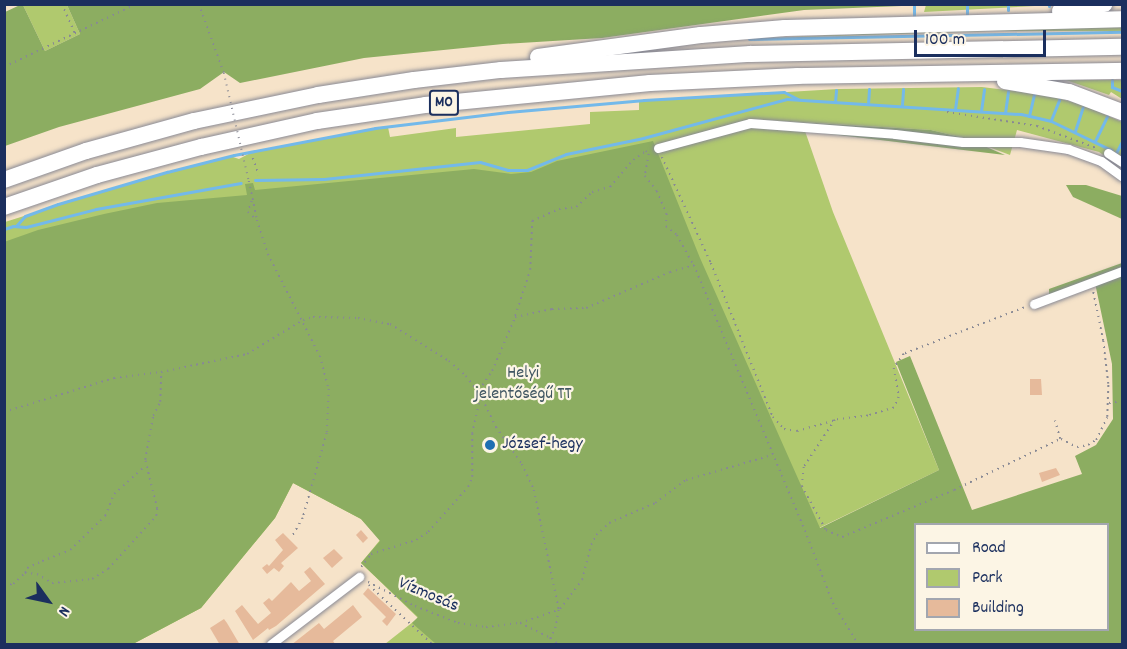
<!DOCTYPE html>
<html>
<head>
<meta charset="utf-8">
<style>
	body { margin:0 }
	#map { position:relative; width:1127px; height:649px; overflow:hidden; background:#f6e3c9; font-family:Dekko,sans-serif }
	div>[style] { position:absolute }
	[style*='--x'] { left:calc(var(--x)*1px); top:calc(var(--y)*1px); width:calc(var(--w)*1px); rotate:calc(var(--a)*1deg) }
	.green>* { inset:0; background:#b0c96e }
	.forest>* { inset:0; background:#8cad61 }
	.stream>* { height:3px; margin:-1.5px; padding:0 1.5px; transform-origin:1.5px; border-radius:1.5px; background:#73b9ea }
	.building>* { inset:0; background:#e6ba9b }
	.path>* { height:1.5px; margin-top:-0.75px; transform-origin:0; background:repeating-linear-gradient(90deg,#888994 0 1.5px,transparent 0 6px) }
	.roads { filter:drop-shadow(0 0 2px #888994) drop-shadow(0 0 2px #888994) }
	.street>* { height:9px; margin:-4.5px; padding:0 4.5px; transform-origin:4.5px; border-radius:4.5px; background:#fff }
	.highway>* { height:16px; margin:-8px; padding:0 8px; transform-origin:8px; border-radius:8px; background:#fff }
	.path-bridge>* { height:1.5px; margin-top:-0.75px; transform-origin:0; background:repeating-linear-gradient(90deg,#888994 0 1.5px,transparent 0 6px) }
	.dots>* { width:16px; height:16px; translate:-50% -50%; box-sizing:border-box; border:3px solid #fcf5e5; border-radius:50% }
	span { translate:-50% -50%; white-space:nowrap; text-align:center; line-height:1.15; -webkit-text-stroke:4.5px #fcf5e5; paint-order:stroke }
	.shield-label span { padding:2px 4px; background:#fcf5e5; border:2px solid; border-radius:4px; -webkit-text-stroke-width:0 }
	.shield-label { font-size:16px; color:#1b2f5e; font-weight:700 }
	.park-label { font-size:18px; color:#405662 }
	.poi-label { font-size:18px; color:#1b2f5e }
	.left { translate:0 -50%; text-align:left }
	.street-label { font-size:18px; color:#1b2f5e }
	.frame { position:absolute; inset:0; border:6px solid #1b2f5e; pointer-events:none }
	.legend { position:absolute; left:914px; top:523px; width:195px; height:108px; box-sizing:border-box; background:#fcf5e5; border:2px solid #a2a6af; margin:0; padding:8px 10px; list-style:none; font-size:18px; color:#1b2f5e }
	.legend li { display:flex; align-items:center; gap:12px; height:30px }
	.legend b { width:30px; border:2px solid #a2a6af }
	.north { position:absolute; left:18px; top:571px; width:60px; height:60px; -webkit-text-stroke:4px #fcf5e5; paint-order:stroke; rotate:123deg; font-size:16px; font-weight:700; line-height:24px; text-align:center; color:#1b2f5e }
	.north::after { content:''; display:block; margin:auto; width:21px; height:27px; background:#1b2f5e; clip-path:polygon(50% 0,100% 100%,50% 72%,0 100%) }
	.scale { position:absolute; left:914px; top:30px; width:132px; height:27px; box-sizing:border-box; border:3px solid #1b2f5e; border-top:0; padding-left:8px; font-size:18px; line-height:21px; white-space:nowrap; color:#1b2f5e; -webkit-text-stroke:4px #fcf5e5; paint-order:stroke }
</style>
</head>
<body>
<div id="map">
	<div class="green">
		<i style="clip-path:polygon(23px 5px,67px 5px,80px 34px,45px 51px)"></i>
		<i style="clip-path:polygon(926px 5px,1053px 5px,924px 12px)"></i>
		<i style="clip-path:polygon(1122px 23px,1122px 31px,991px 31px,767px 38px)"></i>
		<i style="clip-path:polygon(1066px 80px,1122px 80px,1122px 99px,1111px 92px,1109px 95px)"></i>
		<i style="clip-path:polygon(982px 87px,1046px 95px,1083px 105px,1122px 122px,1122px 168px,1099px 152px,1017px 130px,1010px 155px,968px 139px,931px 130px,749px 119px,805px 131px,833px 212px,939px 470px,819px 528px,702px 266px,495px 644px,385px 644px,418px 618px,361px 563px,380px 540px,361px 519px,293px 483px,275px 518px,201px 608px,133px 644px,5px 644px,5px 222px,129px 183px,230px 156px,239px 159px,254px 151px,388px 127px,390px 137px,456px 128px,456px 137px,590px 124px,590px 112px,639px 110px,639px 101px,838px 89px)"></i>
	</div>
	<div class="forest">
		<i style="clip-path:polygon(20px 5px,23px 5px,45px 51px,80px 34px,67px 5px,926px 5px,804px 10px,602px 38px,503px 44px,364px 58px,240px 83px,224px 72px,200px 89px,59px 127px,5px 146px,5px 12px)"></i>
		<i style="clip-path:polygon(743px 119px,931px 130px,968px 139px,1005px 155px,805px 131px)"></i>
		<i style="clip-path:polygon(evenodd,653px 141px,700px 258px,820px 528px,939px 470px,896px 362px,910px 356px,972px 510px,1082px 474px,1075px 456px,1096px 445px,1113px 419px,1112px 364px,1095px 283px,1049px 298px,1049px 289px,1122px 263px,1122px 644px,436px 644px,412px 623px,418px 617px,361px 563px,380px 541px,361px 519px,293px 483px,275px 518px,201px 608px,133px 644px,5px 644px,4px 242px,38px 230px,104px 214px,157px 203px,247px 195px,245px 184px,253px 183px,255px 190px,474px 169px,511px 174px,531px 172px,557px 161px,653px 141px,916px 524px,1108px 524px,1108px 630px,916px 630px,916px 524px)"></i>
		<i style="clip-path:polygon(1066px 185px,1086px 185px,1122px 196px,1122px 219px,1073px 197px)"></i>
	</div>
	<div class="stream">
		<i style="--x:941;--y:4;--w:4;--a:0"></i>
		<i style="--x:967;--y:4;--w:10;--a:90"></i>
		<i style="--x:1008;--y:4;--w:6;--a:90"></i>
		<i style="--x:1049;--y:4;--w:2;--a:90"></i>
		<i style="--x:914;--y:16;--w:12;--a:-90"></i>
		<i style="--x:749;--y:39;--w:373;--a:-1.1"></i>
		<i style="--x:1112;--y:80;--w:7;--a:90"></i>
		<i style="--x:1112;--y:87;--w:11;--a:22"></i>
		<i style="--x:835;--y:102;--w:12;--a:-85"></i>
		<i style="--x:868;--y:104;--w:15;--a:-86"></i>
		<i style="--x:902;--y:105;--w:16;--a:-86"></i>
		<i style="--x:955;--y:109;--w:21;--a:-82"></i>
		<i style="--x:981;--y:111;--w:22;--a:-82"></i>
		<i style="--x:1005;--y:113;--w:22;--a:-82"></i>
		<i style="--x:1029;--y:116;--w:23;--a:-77"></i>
		<i style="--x:1051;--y:120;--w:22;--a:-68"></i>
		<i style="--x:1075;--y:131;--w:25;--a:-72"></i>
		<i style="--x:1095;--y:141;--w:28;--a:-64"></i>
		<i style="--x:1116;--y:153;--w:13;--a:-63"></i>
		<i style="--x:255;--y:180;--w:69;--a:-0.8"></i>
		<i style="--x:324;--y:179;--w:157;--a:-6.2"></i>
		<i style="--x:480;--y:162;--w:29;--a:16"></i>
		<i style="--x:508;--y:170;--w:19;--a:0"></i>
		<i style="--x:527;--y:170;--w:42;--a:-22.3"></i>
		<i style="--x:566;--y:154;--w:79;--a:-11.7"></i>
		<i style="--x:643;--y:138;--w:149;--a:-15.2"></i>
		<i style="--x:787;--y:99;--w:234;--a:3.7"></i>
		<i style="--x:1021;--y:114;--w:31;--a:13"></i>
		<i style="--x:1051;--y:121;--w:67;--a:25.8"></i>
		<i style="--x:16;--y:226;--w:13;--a:-48"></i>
		<i style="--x:25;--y:216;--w:35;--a:-20"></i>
		<i style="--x:58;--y:204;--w:114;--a:-16.4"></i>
		<i style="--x:167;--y:172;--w:69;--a:-14.2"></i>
		<i style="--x:234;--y:155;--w:144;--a:-10.8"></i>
		<i style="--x:375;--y:128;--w:134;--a:-6.9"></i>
		<i style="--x:508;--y:112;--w:137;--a:-5"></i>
		<i style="--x:644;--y:100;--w:140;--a:-3.3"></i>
		<i style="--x:784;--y:92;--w:16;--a:27"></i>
		<i style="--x:4;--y:229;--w:9;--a:-18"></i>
		<i style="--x:13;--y:226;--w:13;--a:4"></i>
		<i style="--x:26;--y:227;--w:72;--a:-14.4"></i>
		<i style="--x:96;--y:209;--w:147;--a:-10.2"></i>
	</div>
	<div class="building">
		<i style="clip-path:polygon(1030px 379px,1041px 379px,1042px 395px,1030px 395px)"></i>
		<i style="clip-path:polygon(1056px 468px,1060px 475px,1042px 482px,1039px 473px)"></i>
		<i style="clip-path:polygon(361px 530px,368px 538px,363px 543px,356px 535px)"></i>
		<i style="clip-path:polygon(283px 533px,298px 548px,281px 563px,284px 566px,279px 572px,274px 568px,267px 574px,262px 568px,267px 564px,269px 566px,283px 550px,275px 540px)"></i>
		<i style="clip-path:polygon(334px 549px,343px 558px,332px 568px,323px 558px)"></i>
		<i style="clip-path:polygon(310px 567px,325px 584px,276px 626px,269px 630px,268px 628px,253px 640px,235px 611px,242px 605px,258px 624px,271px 613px,263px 603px,269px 598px,272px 601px,291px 582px,299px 591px,311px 581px,304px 572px)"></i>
		<i style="clip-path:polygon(368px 588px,396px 614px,387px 626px,382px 621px,386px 617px,363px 594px)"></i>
		<i style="clip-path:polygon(353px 605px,362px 617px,333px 641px,336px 645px,291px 645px,319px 623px,324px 629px)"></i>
		<i style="clip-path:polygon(224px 619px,227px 623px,240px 645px,220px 645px,210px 628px)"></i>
	</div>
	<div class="path">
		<i style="--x:62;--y:4;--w:32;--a:66"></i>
		<i style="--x:199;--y:4;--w:73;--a:70.1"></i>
		<i style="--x:4;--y:67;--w:146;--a:-25.5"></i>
		<i style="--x:947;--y:112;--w:91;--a:8.8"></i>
		<i style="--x:1037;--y:126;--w:66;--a:20.4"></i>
		<i style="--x:662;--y:157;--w:117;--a:65.2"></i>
		<i style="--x:711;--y:263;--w:166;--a:68.1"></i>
		<i style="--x:773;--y:417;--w:16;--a:47"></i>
		<i style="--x:784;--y:429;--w:13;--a:9"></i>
		<i style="--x:797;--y:431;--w:40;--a:-16"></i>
		<i style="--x:253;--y:158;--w:18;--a:71"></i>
		<i style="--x:249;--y:181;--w:40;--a:78"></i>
		<i style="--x:257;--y:220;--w:36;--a:72"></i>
		<i style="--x:268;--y:254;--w:114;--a:63"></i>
		<i style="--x:320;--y:356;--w:34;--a:75"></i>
		<i style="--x:329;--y:389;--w:44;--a:92.6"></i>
		<i style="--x:327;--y:433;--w:88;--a:105.8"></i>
		<i style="--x:303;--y:518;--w:22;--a:120"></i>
		<i style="--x:252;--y:201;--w:12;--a:110"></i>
		<i style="--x:248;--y:212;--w:11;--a:41"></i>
		<i style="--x:1024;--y:308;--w:129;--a:159"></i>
		<i style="--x:904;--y:354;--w:17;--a:126"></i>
		<i style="--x:894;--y:368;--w:29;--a:80"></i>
		<i style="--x:899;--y:397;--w:12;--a:114"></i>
		<i style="--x:894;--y:408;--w:27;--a:163"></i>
		<i style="--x:868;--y:416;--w:33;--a:173"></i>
		<i style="--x:835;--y:420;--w:56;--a:123.4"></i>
		<i style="--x:804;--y:467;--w:19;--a:96"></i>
		<i style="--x:802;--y:486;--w:50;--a:61.4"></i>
		<i style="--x:826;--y:530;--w:17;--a:24"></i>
		<i style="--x:842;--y:537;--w:121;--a:-22.8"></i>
		<i style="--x:954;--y:490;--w:118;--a:-25.7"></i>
		<i style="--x:1060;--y:439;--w:19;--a:-106"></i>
		<i style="--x:515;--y:316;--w:48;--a:-71.9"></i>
		<i style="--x:530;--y:270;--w:49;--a:-87.7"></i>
		<i style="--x:532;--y:221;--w:30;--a:-24"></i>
		<i style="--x:559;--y:209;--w:17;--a:-7"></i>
		<i style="--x:576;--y:207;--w:22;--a:-43"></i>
		<i style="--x:592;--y:192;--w:19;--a:-16"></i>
		<i style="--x:610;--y:187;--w:35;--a:-50"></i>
		<i style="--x:633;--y:160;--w:16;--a:-35"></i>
		<i style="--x:646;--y:151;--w:4;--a:45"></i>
		<i style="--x:649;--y:154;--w:22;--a:100"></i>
		<i style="--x:645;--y:176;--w:19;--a:51"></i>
		<i style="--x:657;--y:191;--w:25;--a:67"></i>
		<i style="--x:667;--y:214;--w:12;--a:95"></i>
		<i style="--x:666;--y:226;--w:14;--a:39"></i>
		<i style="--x:677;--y:235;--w:33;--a:61"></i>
		<i style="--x:479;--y:390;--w:23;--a:-56"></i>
		<i style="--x:492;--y:371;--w:59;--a:-66.9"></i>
		<i style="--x:515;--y:317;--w:38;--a:-12"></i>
		<i style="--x:552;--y:309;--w:34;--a:-2"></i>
		<i style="--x:586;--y:308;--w:91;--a:-23.2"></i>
		<i style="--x:670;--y:272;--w:25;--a:-16"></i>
		<i style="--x:694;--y:265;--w:282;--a:67.3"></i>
		<i style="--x:803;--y:525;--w:84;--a:69"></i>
		<i style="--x:833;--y:603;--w:48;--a:58.6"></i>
		<i style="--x:1109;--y:403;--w:13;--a:-9"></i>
		<i style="--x:4;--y:412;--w:115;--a:-17.2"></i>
		<i style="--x:114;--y:378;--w:47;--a:-7.3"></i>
		<i style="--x:161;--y:372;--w:88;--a:-11.8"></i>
		<i style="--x:247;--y:354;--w:66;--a:-31.3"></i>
		<i style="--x:303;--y:320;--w:10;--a:-17"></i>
		<i style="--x:313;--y:317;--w:45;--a:1.3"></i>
		<i style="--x:358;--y:318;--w:33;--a:11"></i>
		<i style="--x:390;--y:324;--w:70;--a:32.1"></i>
		<i style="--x:449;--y:361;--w:23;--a:41"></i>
		<i style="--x:466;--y:376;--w:23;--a:52"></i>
		<i style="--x:480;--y:394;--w:37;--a:64"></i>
		<i style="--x:496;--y:427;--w:45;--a:54.9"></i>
		<i style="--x:522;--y:464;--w:29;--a:65"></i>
		<i style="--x:534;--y:490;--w:123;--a:78.2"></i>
		<i style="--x:559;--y:610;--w:17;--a:100"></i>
		<i style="--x:556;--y:627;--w:19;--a:115"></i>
		<i style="--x:1061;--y:439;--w:18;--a:27"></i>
		<i style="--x:1077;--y:447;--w:11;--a:-10"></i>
		<i style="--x:1088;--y:445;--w:9;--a:-32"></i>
		<i style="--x:1096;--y:440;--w:25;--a:-64"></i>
		<i style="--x:1107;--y:417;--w:33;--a:-88"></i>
		<i style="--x:1108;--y:384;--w:43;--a:-96.6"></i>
		<i style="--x:1103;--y:341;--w:50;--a:-101.5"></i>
		<i style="--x:361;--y:567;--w:16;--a:-52"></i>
		<i style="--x:371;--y:554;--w:47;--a:-17.3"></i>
		<i style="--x:416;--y:540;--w:14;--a:-34"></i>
		<i style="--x:428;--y:532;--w:60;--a:-48.4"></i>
		<i style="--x:468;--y:487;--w:11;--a:-68"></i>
		<i style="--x:472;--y:477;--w:43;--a:-90"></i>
		<i style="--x:472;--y:434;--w:40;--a:-78"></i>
		<i style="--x:25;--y:573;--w:5;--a:-68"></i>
		<i style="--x:27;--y:568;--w:17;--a:-25"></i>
		<i style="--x:42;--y:561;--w:30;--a:-21"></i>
		<i style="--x:70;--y:550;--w:49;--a:-44.2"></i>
		<i style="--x:105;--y:516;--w:24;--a:-68"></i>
		<i style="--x:114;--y:494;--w:42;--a:-42.1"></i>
		<i style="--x:368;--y:582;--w:53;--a:27.1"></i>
		<i style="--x:415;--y:606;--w:46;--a:21.6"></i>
		<i style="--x:458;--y:623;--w:28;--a:8"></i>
		<i style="--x:486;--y:627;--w:34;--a:-7"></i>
		<i style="--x:520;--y:623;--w:40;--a:-18.9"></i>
		<i style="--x:4;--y:585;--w:9;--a:-6"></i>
		<i style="--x:13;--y:584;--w:16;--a:-43"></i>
		<i style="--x:25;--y:573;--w:12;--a:5"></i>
		<i style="--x:37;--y:574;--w:17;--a:31"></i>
		<i style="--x:52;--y:583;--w:40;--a:-5.7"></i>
		<i style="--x:92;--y:579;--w:19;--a:-32"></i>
		<i style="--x:108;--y:569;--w:72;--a:-47.8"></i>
		<i style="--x:156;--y:516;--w:7;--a:-82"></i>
		<i style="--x:157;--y:509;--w:50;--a:-103.8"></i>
		<i style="--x:145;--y:460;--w:45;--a:-79.7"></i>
		<i style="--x:153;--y:416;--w:16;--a:-63"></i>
		<i style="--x:160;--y:402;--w:30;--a:-88"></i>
		<i style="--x:369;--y:585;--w:86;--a:43.1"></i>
		<i style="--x:560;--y:609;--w:36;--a:-53"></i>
		<i style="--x:582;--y:580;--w:36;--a:-76"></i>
		<i style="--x:591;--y:545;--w:11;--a:-63"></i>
		<i style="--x:596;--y:535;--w:18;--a:-43"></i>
		<i style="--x:609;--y:523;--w:50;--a:-23.5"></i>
		<i style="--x:655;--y:503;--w:39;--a:-37"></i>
		<i style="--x:686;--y:480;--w:90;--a:-16.2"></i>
		<i style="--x:520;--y:623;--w:34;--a:26"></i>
		<i style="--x:551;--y:638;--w:9;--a:41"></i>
	</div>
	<div class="roads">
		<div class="street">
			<i style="--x:658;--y:148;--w:95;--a:-15.2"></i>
			<i style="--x:750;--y:123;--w:145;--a:4.3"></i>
			<i style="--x:895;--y:134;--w:68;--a:6.7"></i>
			<i style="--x:963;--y:142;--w:57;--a:0"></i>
			<i style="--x:1020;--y:142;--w:49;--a:8.3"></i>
			<i style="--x:1068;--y:149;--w:35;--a:20"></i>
			<i style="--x:1101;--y:161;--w:26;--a:36"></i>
			<i style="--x:1108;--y:153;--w:17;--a:33"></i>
			<i style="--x:1034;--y:304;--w:94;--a:-20.6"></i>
			<i style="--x:271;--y:644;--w:111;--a:-37.3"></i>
		</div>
		<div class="highway">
			<i style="--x:1060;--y:11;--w:45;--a:-9"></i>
			<i style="--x:538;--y:57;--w:164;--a:-7.7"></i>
			<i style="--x:701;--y:35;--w:84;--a:-4.8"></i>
			<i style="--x:785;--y:28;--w:337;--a:-1.5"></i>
			<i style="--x:1005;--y:81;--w:65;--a:9.8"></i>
			<i style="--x:1069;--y:92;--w:57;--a:20.7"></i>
			<i style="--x:4;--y:180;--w:87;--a:-19.5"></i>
			<i style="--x:86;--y:151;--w:112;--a:-15.5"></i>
			<i style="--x:194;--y:121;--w:127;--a:-11.8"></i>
			<i style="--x:318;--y:95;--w:97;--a:-8.9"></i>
			<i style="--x:414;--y:80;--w:88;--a:-6.6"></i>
			<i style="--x:501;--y:70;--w:250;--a:-3.7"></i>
			<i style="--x:750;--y:54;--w:372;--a:-1.1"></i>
			<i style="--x:4;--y:207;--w:98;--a:-19"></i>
			<i style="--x:97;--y:175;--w:108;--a:-15.1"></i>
			<i style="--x:201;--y:147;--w:119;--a:-12.6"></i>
			<i style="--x:317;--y:121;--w:109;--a:-8.4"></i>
			<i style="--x:425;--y:105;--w:226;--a:-5.6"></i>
			<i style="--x:650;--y:83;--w:148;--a:-2.7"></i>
			<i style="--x:798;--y:76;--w:324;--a:-0.9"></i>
		</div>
	</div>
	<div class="path-bridge">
		<i style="--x:224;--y:73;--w:111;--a:77"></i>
	</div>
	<div class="dots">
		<i style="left:490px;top:445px;background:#1f6fb2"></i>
	</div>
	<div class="shield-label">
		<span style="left:444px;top:103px">M0</span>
	</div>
	<div class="park-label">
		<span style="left:523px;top:385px">Helyi<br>jelentőségű TT</span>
	</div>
	<div class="poi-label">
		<span class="left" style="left:502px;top:445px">József-hegy</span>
	</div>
	<div class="street-label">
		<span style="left:428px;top:596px;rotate:23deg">Vízmosás</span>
	</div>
	<div class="frame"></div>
	<ul class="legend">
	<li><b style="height:8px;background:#fff"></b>Road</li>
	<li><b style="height:16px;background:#b0c96e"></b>Park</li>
	<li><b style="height:16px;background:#e6ba9b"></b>Building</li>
	</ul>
	<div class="north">N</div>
	<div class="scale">100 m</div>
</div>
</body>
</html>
